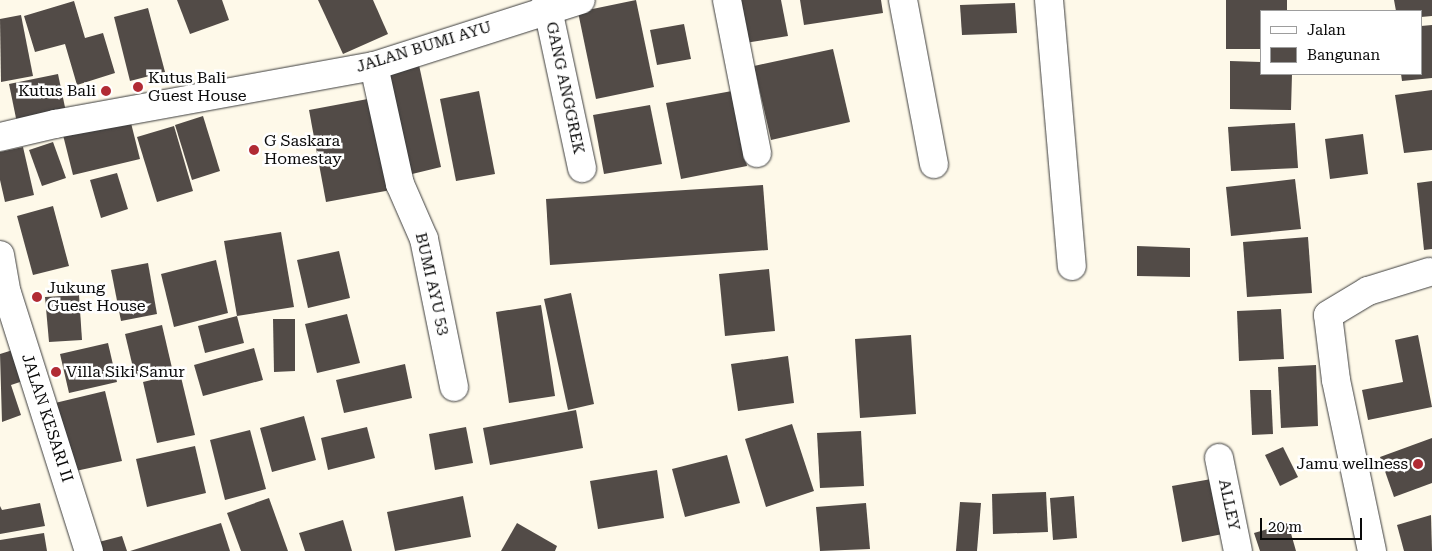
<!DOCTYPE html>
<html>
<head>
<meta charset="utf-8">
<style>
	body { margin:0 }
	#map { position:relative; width:1432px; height:551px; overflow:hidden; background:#fef9e9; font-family:"Roboto Serif",serif }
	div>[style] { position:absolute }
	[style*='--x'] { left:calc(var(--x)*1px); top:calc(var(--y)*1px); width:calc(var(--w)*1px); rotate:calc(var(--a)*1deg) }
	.building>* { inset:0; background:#524b47 }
	.roads { filter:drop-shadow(0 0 1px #3d3d3d) drop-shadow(0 0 1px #3d3d3d) }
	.minor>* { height:28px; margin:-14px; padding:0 14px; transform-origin:14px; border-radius:14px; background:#fff }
	.dots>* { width:14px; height:14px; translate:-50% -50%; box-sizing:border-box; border:2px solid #fff; border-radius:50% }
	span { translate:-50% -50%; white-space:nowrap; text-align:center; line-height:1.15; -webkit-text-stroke:5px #fff; paint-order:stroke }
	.street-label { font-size:16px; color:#0a0a0a }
	.poi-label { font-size:16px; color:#0a0a0a }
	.left { translate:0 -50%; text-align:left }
	.right { translate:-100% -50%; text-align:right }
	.legend { position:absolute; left:1260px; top:10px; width:162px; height:65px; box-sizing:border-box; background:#fff; border:1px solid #9d9d9d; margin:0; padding:6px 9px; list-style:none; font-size:15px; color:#0a0a0a }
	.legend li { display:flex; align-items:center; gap:10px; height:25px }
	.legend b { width:25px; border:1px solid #9d9d9d }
	.scale { position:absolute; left:1260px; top:518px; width:102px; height:22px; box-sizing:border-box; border:2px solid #0a0a0a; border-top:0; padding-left:6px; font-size:15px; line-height:18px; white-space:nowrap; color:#0a0a0a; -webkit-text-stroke:4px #fff; paint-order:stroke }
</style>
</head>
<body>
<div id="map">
	<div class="building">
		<i style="clip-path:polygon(177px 0,222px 0,229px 20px,190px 34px)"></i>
		<i style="clip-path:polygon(318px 0,373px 0,388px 34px,343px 54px)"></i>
		<i style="clip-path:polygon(636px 0,654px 87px,596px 99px,578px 12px)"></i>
		<i style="clip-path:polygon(737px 0,781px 0,788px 36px,745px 43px)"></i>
		<i style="clip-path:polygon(800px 0,881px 0,883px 13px,804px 25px)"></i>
		<i style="clip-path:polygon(1226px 0,1287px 0,1287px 11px,1261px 11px,1261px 49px,1226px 49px)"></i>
		<i style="clip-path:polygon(1394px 0,1432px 0,1432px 16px,1421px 17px,1421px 11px,1396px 11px)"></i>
		<i style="clip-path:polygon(74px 1px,85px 38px,103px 33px,115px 73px,77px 85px,65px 44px,35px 52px,24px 16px)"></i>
		<i style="clip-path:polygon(1015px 3px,1017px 33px,962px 35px,960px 5px)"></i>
		<i style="clip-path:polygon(148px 8px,165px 72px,130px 81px,114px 17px)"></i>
		<i style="clip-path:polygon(21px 15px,33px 76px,1px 82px,0 19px)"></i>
		<i style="clip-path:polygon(684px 24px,691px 59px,657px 65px,650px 30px)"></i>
		<i style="clip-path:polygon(1432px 25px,1432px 78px,1402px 81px,1401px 74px,1421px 74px,1421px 26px)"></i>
		<i style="clip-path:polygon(833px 49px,850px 122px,771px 140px,754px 66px)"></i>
		<i style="clip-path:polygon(1230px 61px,1261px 62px,1261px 74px,1292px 74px,1291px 110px,1230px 109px)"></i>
		<i style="clip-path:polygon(419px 65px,441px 167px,408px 175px,386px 72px)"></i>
		<i style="clip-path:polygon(58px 74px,66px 112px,17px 123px,9px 84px)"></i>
		<i style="clip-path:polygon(1432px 90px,1432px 150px,1404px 153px,1395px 95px)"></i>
		<i style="clip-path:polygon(479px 91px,495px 174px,456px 181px,440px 99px)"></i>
		<i style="clip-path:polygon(732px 91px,747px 166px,681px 179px,666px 103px)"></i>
		<i style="clip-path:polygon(373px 98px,391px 190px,326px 202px,309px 110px)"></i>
		<i style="clip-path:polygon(650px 105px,662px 164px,604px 174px,593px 115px)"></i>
		<i style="clip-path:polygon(203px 116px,220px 171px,192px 180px,175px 125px)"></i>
		<i style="clip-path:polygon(130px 119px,140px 159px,73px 175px,63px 135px)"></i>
		<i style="clip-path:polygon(1295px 123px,1298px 168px,1231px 171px,1228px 127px)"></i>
		<i style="clip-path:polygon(174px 126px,193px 191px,157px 202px,137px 137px)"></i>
		<i style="clip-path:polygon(1363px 134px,1368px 174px,1330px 179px,1325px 139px)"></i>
		<i style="clip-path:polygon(53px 142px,66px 178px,42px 186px,29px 150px)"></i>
		<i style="clip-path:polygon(23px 147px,34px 195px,5px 202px,0 180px,0 152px)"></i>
		<i style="clip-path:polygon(117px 173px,128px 209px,101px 218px,90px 180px)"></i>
		<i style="clip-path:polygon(1295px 179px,1301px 229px,1231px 236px,1226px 187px)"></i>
		<i style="clip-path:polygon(1432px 181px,1432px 249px,1424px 250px,1417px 183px)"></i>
		<i style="clip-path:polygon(763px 185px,768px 250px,550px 265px,546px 199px)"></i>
		<i style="clip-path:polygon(53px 206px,69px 266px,33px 275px,17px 216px)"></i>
		<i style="clip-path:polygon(281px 232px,294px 307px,237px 316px,224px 241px)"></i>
		<i style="clip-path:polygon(1308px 237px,1312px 293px,1247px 297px,1243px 242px)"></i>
		<i style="clip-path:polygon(1137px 246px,1190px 248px,1190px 277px,1137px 276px)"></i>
		<i style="clip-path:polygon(339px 251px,350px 298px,308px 308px,297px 260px)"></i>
		<i style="clip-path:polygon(216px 260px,228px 313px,174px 327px,161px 274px)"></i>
		<i style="clip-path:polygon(148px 263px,157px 314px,121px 321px,111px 270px)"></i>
		<i style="clip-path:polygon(769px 269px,775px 331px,725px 336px,719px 274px)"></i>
		<i style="clip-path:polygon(571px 293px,594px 404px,568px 410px,544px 299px)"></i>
		<i style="clip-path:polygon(79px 295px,82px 340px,49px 342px,45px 297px)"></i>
		<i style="clip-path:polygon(541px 305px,555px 396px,509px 403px,496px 312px)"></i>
		<i style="clip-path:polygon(1281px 309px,1284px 359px,1239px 361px,1237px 311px)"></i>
		<i style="clip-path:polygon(347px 314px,360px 363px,317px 373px,305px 324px)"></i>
		<i style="clip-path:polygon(237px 316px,244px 343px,205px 353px,198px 326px)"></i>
		<i style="clip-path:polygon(273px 319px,295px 319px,295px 371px,274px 372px)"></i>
		<i style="clip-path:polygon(162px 325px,172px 368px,135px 376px,125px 334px)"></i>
		<i style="clip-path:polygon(911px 335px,916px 414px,860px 418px,855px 339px)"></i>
		<i style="clip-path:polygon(1418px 335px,1432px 407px,1368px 420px,1362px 390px,1403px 382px,1395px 340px)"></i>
		<i style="clip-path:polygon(108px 343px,117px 382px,69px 393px,60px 354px)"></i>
		<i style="clip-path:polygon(254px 348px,263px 380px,203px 396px,194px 365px)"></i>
		<i style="clip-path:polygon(16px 349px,26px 380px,11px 385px,21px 415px,2px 422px,0 354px)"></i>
		<i style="clip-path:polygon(788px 356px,794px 403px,738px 411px,731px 364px)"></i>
		<i style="clip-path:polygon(405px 364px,412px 398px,344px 413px,336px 380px)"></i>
		<i style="clip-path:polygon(1316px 365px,1318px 426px,1281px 428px,1278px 367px)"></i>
		<i style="clip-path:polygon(180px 373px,195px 435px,157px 443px,143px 382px)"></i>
		<i style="clip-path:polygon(1250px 390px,1271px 390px,1273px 434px,1252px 435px)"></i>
		<i style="clip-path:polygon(105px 391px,122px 461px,71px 472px,55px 403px)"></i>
		<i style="clip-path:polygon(576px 410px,583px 448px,490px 465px,483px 428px)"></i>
		<i style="clip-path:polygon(304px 416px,316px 460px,272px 472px,260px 428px)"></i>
		<i style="clip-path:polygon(792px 424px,814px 491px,766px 507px,745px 439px)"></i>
		<i style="clip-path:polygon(367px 427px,375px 458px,328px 470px,321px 438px)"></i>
		<i style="clip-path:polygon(466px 427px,473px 463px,435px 470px,429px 434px)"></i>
		<i style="clip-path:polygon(250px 430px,266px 489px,225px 500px,210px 440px)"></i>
		<i style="clip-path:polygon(861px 431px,864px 486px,820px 488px,817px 433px)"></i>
		<i style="clip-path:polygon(1432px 438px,1432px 483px,1394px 497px,1380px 457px)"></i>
		<i style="clip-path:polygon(195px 446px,206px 493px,147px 507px,136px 459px)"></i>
		<i style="clip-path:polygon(1283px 447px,1298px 477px,1280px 486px,1265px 455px)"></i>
		<i style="clip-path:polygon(727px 455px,740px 503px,685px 517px,672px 469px)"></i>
		<i style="clip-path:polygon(657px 470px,664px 518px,598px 529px,590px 481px)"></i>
		<i style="clip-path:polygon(1217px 478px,1228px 533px,1182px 542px,1172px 486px)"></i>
		<i style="clip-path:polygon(1046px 492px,1048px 532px,993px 534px,992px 494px)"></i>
		<i style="clip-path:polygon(463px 496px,471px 537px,395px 551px,387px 512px)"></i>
		<i style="clip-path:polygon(1074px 496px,1077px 538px,1053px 540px,1050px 498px)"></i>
		<i style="clip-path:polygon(269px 498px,288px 551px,241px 551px,227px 513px)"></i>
		<i style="clip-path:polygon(960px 502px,981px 503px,977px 551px,956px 551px)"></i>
		<i style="clip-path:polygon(40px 503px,45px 526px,0 534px,0 506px,2px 510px)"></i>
		<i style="clip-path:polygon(866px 503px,870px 549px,820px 551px,816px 507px)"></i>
		<i style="clip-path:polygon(1431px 515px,1432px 551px,1404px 551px,1397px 525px)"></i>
		<i style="clip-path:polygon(343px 520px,352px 551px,305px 551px,299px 533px)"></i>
		<i style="clip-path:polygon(221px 523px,230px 551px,130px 551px)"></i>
		<i style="clip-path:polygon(517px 523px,557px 546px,555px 551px,501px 551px)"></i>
		<i style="clip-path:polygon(1288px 523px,1296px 551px,1260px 551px,1254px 533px)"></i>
		<i style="clip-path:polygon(44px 533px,47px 551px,0 551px,0 540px)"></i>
		<i style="clip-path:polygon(122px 536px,127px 551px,93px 551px,91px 544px)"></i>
	</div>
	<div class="roads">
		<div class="minor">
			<i style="--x:546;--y:0;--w:172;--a:77.9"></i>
			<i style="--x:727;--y:0;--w:156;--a:78.9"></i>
			<i style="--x:903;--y:0;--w:167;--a:79.3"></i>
			<i style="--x:1049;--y:0;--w:267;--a:85.1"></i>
			<i style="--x:374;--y:66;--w:121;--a:77.6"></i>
			<i style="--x:400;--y:184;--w:60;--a:66.4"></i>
			<i style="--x:424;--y:239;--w:151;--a:78.5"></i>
			<i style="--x:0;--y:137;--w:57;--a:-13.3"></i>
			<i style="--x:55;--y:124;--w:324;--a:-10.3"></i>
			<i style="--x:374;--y:66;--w:217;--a:-17.7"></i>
			<i style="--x:0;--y:255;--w:39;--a:80"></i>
			<i style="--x:7;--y:293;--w:271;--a:72.4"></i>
			<i style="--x:1219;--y:458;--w:95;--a:78.5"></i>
			<i style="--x:1372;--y:551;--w:175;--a:-101.9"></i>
			<i style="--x:1336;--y:380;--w:65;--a:-97"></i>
			<i style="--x:1328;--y:315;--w:47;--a:-31"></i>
			<i style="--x:1368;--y:291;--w:64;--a:-17.3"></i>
		</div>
	</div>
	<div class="dots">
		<i style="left:138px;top:87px;background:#b12b34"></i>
		<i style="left:106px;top:91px;background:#b12b34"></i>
		<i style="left:254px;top:150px;background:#b12b34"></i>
		<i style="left:37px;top:297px;background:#b12b34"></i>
		<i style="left:56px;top:372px;background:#b12b34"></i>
		<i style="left:1418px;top:464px;background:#b12b34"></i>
	</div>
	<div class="street-label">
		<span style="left:424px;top:47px;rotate:-17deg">JALAN BUMI AYU</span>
		<span style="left:565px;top:88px;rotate:78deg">GANG ANGGREK</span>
		<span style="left:432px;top:284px;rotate:77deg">BUMI AYU 53</span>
		<span style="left:47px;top:418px;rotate:72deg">JALAN KESARI II</span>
		<span style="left:1229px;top:505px;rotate:78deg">ALLEY</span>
	</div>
	<div class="poi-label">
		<span class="left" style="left:148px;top:87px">Kutus Bali<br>Guest House</span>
		<span class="right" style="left:96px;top:91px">Kutus Bali</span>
		<span class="left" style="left:264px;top:150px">G Saskara<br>Homestay</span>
		<span class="left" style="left:47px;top:297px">Jukung<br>Guest House</span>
		<span class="left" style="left:66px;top:372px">Villa Siki Sanur</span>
		<span class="right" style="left:1408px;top:464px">Jamu wellness</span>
	</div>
	<ul class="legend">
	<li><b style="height:6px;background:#fff"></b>Jalan</li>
	<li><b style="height:14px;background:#524b47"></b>Bangunan</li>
	</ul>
	<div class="scale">20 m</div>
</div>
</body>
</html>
